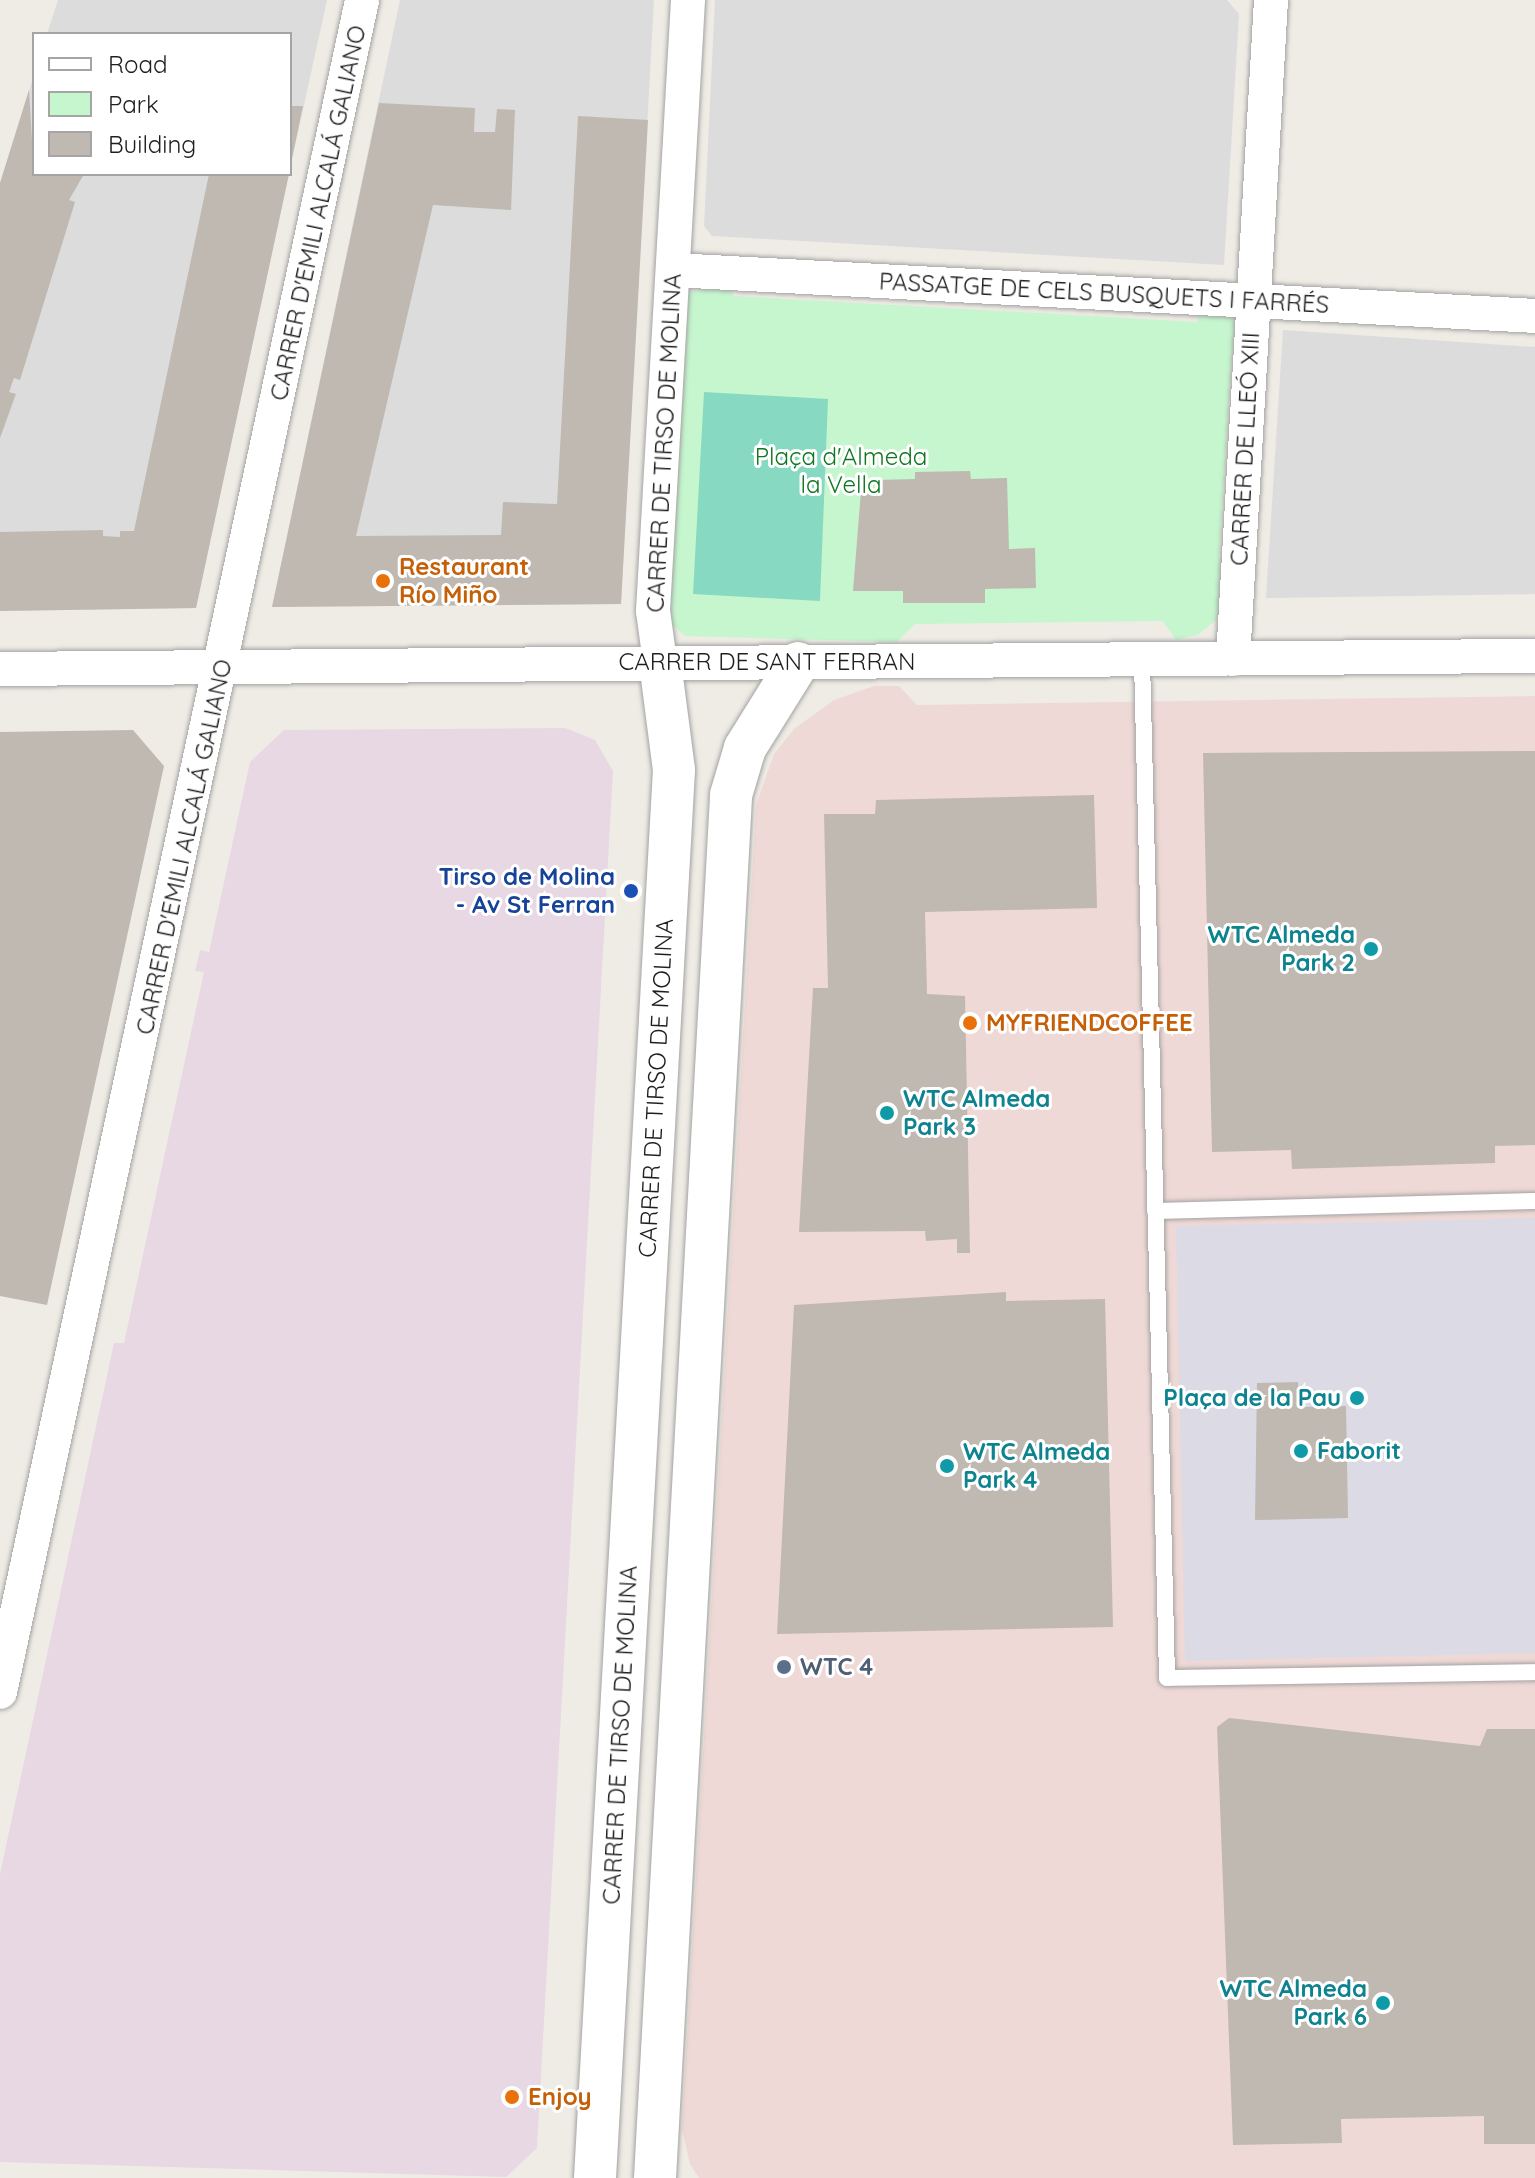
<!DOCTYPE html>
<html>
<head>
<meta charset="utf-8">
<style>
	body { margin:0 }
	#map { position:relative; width:1535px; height:2178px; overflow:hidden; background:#efece5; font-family:Quicksand,sans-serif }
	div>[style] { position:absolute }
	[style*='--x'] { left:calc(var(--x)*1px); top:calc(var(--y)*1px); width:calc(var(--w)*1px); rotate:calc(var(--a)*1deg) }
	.residential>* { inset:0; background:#dddcdc }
	.commercial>* { inset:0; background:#efd9d6 }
	.industrial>* { inset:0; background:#e7d8e3 }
	.park>* { inset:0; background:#c5f6cd }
	.pitch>* { inset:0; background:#88d9c1 }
	.plaza>* { inset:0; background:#dbdae5 }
	.building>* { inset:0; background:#bfb9b2 }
	.roads { filter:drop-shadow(0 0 2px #a3a3a3) drop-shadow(0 0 2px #a3a3a3) }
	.service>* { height:16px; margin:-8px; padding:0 8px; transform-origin:8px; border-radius:8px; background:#fff }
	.minor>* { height:34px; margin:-17px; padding:0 17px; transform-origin:17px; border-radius:17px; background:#fff }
	.tertiary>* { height:42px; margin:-21px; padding:0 21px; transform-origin:21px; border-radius:21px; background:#fff }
	.dots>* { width:22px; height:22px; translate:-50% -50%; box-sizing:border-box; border:4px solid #fff; border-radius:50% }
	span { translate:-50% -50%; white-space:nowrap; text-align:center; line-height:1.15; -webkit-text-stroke:6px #fff; paint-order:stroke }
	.street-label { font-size:24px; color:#1f1f1f }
	.park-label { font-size:24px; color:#127723 }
	.food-label { font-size:24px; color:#c56008; font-weight:700 }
	.left { translate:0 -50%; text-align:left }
	.transit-label { font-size:24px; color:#164399; font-weight:700 }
	.right { translate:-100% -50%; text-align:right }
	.culture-label { font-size:24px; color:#0d838f; font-weight:700 }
	.service-label { font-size:24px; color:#4e5e75; font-weight:700 }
	.legend { position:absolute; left:32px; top:32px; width:260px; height:144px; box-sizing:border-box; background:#fff; border:2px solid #a5a5a5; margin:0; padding:10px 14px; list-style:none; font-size:24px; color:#1f1f1f }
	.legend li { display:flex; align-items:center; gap:16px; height:40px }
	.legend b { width:40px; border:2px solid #a5a5a5 }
</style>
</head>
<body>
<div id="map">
	<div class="residential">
		<i style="clip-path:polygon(58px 0,327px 0,290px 169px,290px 34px,47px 34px)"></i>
		<i style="clip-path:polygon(400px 0,654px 0,621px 604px,272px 607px)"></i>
		<i style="clip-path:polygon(715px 0,1227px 0,1239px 14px,1224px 265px,712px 236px,704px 226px)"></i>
		<i style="clip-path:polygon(34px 75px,34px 174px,289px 174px,196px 608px,0 611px,0 183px)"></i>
		<i style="clip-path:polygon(1283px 330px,1535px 347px,1535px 594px,1266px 598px)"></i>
	</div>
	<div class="commercial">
		<i style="clip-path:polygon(874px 686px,899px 686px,917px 705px,1535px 696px,1535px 2178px,699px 2178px,690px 2164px,682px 2129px,756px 805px,774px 754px,794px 729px,834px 700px)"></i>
	</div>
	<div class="industrial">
		<i style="clip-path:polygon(284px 730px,565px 728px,595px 740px,613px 771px,537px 2148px,506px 2177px,0 2162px,0 1874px,114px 1343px,124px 1343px,204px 972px,195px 971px,200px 950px,209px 952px,250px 762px)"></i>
	</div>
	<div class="park">
		<i style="clip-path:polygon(733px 285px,733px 296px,1197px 322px,1198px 311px,1238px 318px,1242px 350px,1232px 350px,1219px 558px,1230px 559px,1217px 619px,1199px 634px,1176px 640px,1163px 621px,915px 624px,897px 642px,685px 636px,667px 620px,688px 292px)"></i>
	</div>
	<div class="pitch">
		<i style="clip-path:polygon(704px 392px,828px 399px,820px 601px,693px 594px)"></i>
	</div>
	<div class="plaza">
		<i style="clip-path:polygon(1535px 1218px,1535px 1653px,1185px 1661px,1176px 1226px)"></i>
	</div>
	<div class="building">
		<i style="clip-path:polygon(29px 90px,34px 174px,84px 174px,69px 200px,75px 202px,20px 380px,14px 378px,9px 392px,16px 394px,0 438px,0 183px)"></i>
		<i style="clip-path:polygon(379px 103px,475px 108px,474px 132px,495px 132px,497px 109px,515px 110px,511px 210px,433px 205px,356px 536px,501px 535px,503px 502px,557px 504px,578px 116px,648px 120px,621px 604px,272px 607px)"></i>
		<i style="clip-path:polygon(290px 106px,303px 106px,291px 163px,290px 162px)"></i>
		<i style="clip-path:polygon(209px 174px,289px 174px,196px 608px,0 611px,0 532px,103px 530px,103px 536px,120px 537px,120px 531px,134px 531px)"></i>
		<i style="clip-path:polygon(970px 471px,971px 479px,1007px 478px,1009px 549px,1035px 548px,1036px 588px,985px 589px,985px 603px,903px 603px,903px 591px,853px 591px,861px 491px,877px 491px,877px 480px,915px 479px,915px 472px)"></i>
		<i style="clip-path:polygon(133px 730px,164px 766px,47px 1305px,0 1296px,0 732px)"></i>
		<i style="clip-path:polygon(1535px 751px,1535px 1145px,1495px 1146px,1495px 1163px,1292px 1169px,1291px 1150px,1212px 1152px,1203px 753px)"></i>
		<i style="clip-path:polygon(1094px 795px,1097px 908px,925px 912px,927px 994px,965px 996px,970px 1253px,957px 1253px,957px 1239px,926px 1241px,925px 1231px,799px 1232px,813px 988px,828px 988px,824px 814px,875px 814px,876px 800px)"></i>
		<i style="clip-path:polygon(1006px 1292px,1006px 1301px,1105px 1299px,1113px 1627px,777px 1634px,794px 1305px)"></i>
		<i style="clip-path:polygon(1298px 1382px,1299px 1407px,1346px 1406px,1348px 1518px,1255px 1520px,1257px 1383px)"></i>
		<i style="clip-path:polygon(1229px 1718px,1480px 1746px,1487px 1729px,1535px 1729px,1535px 2144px,1484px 2144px,1484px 2116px,1341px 2119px,1342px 2143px,1233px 2145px,1217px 1727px)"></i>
	</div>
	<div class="roads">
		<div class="service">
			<i style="--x:1142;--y:661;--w:1017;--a:88.59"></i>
			<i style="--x:1167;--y:1678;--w:368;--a:-0.9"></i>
			<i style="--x:1155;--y:1211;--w:380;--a:-1.5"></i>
		</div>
		<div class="minor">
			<i style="--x:673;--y:270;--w:863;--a:3.05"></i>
			<i style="--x:1233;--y:659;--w:660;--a:-86.7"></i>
			<i style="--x:660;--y:662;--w:51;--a:-97.8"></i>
			<i style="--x:653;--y:611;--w:612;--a:-86.72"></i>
			<i style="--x:0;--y:669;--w:1535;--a:-0.49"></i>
			<i style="--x:0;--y:1692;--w:1730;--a:-77.92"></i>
		</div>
		<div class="tertiary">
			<i style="--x:595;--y:2178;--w:1410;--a:-86.79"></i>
			<i style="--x:674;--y:770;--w:109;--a:-97.4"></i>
			<i style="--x:655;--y:2178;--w:1385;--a:-86.85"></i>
			<i style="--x:731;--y:795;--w:49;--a:-73.4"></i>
			<i style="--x:745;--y:748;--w:100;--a:-58.1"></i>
		</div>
	</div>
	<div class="dots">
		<i style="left:383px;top:581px;background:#e8710a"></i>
		<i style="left:631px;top:891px;background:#1a4fb4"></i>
		<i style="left:1371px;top:949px;background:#0f9aa8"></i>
		<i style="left:970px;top:1023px;background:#e8710a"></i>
		<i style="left:887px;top:1113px;background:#0f9aa8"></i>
		<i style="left:1357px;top:1398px;background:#0f9aa8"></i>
		<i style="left:1301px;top:1451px;background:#0f9aa8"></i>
		<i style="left:947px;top:1466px;background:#0f9aa8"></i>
		<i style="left:784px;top:1667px;background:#5c6f8a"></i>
		<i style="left:1383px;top:2003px;background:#0f9aa8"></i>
		<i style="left:512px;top:2097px;background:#e8710a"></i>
	</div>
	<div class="street-label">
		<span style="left:318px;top:213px;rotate:-78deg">CARRER D'EMILI ALCALÁ GALIANO</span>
		<span style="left:1104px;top:293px;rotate:3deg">PASSATGE DE CELS BUSQUETS I FARRÉS</span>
		<span style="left:664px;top:443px;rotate:-87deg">CARRER DE TIRSO DE MOLINA</span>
		<span style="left:1245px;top:449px;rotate:-87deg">CARRER DE LLEÓ XIII</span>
		<span style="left:767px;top:662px">CARRER DE SANT FERRAN</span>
		<span style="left:184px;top:847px;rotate:-78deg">CARRER D'EMILI ALCALÁ GALIANO</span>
		<span style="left:656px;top:1088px;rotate:-87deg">CARRER DE TIRSO DE MOLINA</span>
		<span style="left:620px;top:1735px;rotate:-87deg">CARRER DE TIRSO DE MOLINA</span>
	</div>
	<div class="park-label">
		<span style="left:841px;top:471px">Plaça d'Almeda<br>la Vella</span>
	</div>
	<div class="food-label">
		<span class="left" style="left:399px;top:581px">Restaurant<br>Río Miño</span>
		<span class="left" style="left:986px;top:1023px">MYFRIENDCOFFEE</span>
		<span class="left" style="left:528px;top:2097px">Enjoy</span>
	</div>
	<div class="transit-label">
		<span class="right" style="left:615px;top:891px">Tirso de Molina<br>- Av St Ferran</span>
	</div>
	<div class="culture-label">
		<span class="right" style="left:1355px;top:949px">WTC Almeda<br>Park 2</span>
		<span class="left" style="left:903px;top:1113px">WTC Almeda<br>Park 3</span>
		<span class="right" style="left:1341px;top:1398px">Plaça de la Pau</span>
		<span class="left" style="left:1317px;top:1451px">Faborit</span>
		<span class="left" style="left:963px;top:1466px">WTC Almeda<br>Park 4</span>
		<span class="right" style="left:1367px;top:2003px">WTC Almeda<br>Park 6</span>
	</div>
	<div class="service-label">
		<span class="left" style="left:800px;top:1667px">WTC 4</span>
	</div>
	<ul class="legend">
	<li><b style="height:10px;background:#fff"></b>Road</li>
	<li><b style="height:22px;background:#c5f6cd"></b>Park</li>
	<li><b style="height:22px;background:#bfb9b2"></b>Building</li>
	</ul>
</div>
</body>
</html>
